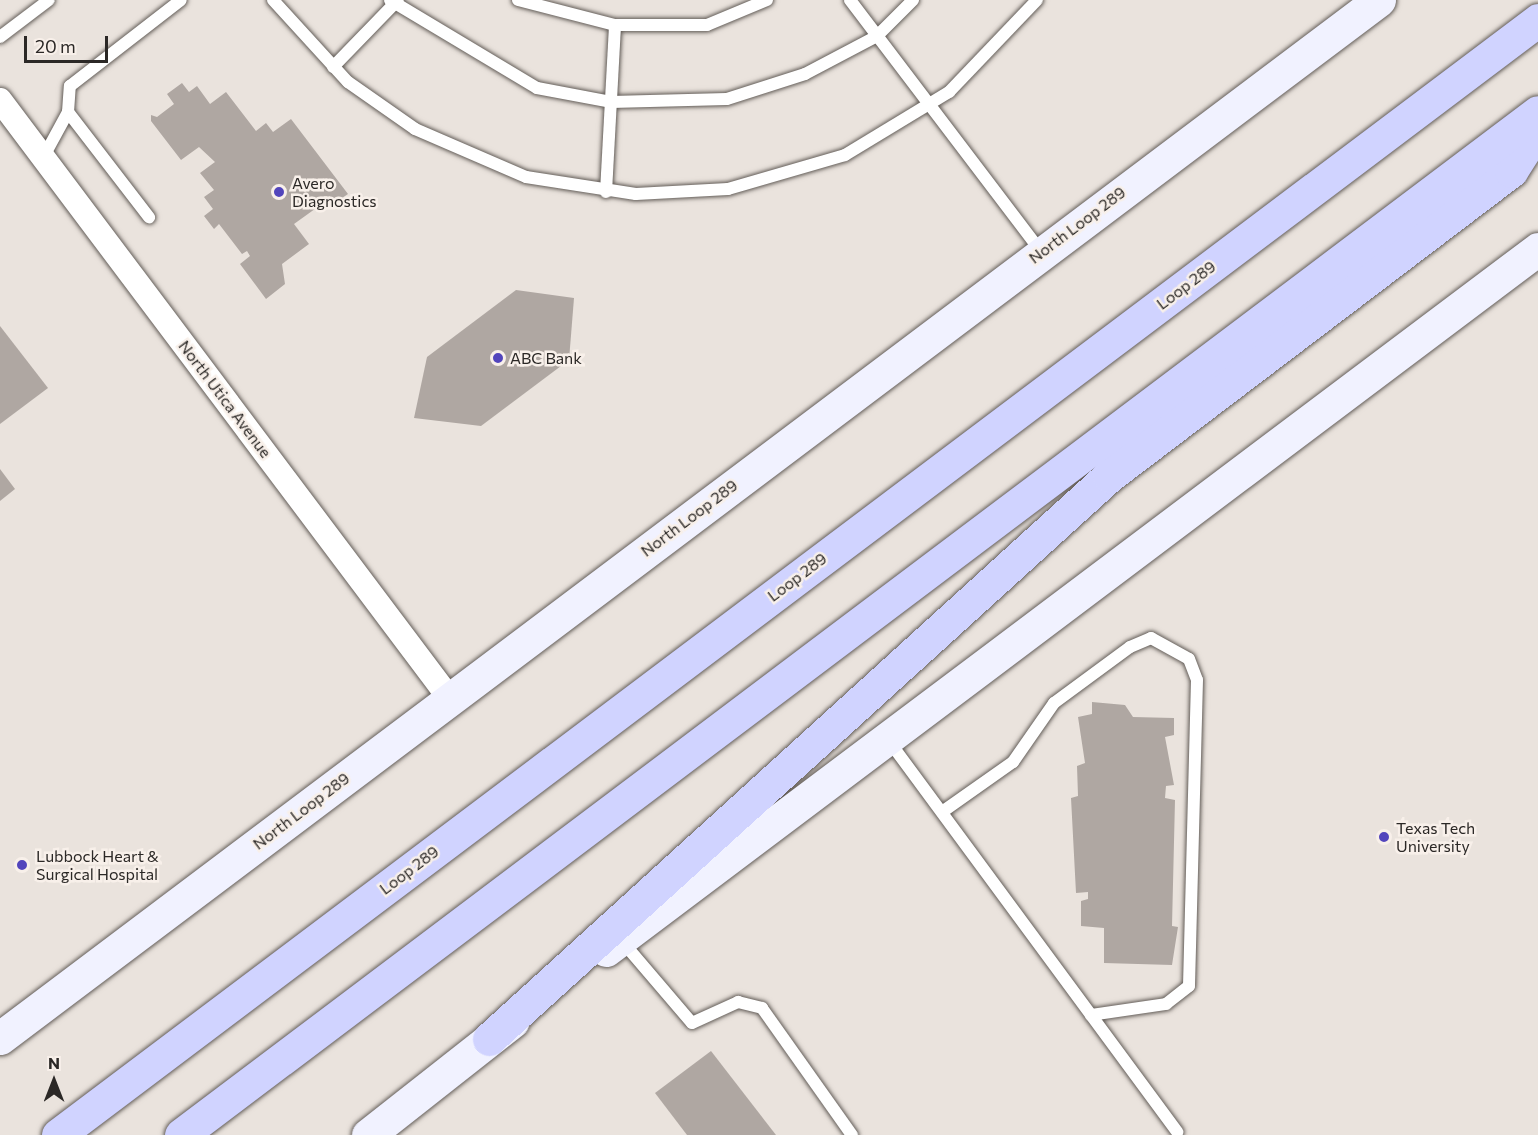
<!DOCTYPE html>
<html>
<head>
<meta charset="utf-8">
<style>
	body { margin:0 }
	#map { position:relative; width:1538px; height:1135px; overflow:hidden; background:#eae3dd; font-family:Commissioner,sans-serif }
	div>[style] { position:absolute }
	[style*='--x'] { left:calc(var(--x)*1px); top:calc(var(--y)*1px); width:calc(var(--w)*1px); rotate:calc(var(--a)*1deg) }
	.building>* { inset:0; background:#afa7a2 }
	.roads { filter:drop-shadow(0 0 2px #635d58) drop-shadow(0 0 2px #635d58) }
	.lane>* { height:12px; margin:-6px; padding:0 6px; transform-origin:6px; border-radius:6px; background:#fff }
	.street>* { height:24px; margin:-12px; padding:0 12px; transform-origin:12px; border-radius:12px; background:#fff }
	.secondary>* { height:33px; margin:-16.5px; padding:0 16.5px; transform-origin:16.5px; border-radius:16.5px; background:#f1f2ff }
	.highway>* { height:33px; margin:-16.5px; padding:0 16.5px; transform-origin:16.5px; border-radius:16.5px; background:#d0d3ff }
	.dots>* { width:16px; height:16px; translate:-50% -50%; box-sizing:border-box; border:3px solid #f8f0ea; border-radius:50% }
	span { translate:-50% -50%; white-space:nowrap; text-align:center; line-height:1.15; -webkit-text-stroke:5px #f8f0ea; paint-order:stroke }
	.poi-label { font-size:16px; color:#2b2826 }
	.left { translate:0 -50%; text-align:left }
	.street-label { font-size:16px; color:#2b2826 }
	.north { position:absolute; left:24px; top:1051px; width:60px; height:60px; -webkit-text-stroke:4px #f8f0ea; paint-order:stroke; rotate:0deg; font-size:16px; font-weight:700; line-height:24px; text-align:center; color:#2b2826 }
	.north::after { content:''; display:block; margin:auto; width:21px; height:27px; background:#2b2826; clip-path:polygon(50% 0,100% 100%,50% 72%,0 100%) }
	.scale { position:absolute; left:24px; top:36px; width:84px; height:27px; box-sizing:border-box; border:3px solid #2b2826; border-top:0; padding-left:8px; font-size:18px; line-height:21px; white-space:nowrap; color:#2b2826; -webkit-text-stroke:4px #f8f0ea; paint-order:stroke }
</style>
</head>
<body>
<div id="map">
	<div class="building">
		<i style="clip-path:polygon(182px 83px,189px 92px,197px 86px,210px 104px,226px 92px,256px 131px,266px 123px,273px 132px,291px 119px,348px 194px,330px 206px,326px 201px,294px 224px,309px 244px,282px 264px,285px 284px,266px 299px,240px 264px,250px 256px,247px 251px,242px 254px,219px 224px,214px 229px,204px 216px,213px 209px,204px 197px,214px 190px,200px 173px,215px 162px,199px 147px,181px 160px,151px 121px,151px 115px,157px 117px,174px 104px,167px 94px)"></i>
		<i style="clip-path:polygon(516px 290px,574px 298px,569px 360px,481px 426px,414px 418px,427px 357px)"></i>
		<i style="clip-path:polygon(0 326px,48px 388px,0 424px)"></i>
		<i style="clip-path:polygon(0 469px,15px 489px,0 501px)"></i>
		<i style="clip-path:polygon(1092px 702px,1125px 705px,1133px 717px,1174px 718px,1174px 735px,1165px 737px,1174px 785px,1166px 786px,1165px 798px,1175px 800px,1172px 926px,1178px 927px,1172px 965px,1104px 963px,1104px 928px,1081px 926px,1081px 901px,1088px 899px,1088px 892px,1076px 893px,1071px 798px,1078px 796px,1077px 766px,1085px 763px,1078px 717px,1092px 714px)"></i>
		<i style="clip-path:polygon(711px 1051px,776px 1135px,687px 1135px,655px 1093px)"></i>
	</div>
	<div class="roads">
		<div class="lane">
			<i style="--x:273;--y:0;--w:111;--a:47.6"></i>
			<i style="--x:348;--y:82;--w:82;--a:35"></i>
			<i style="--x:415;--y:129;--w:121;--a:23.4"></i>
			<i style="--x:526;--y:177;--w:111;--a:8.8"></i>
			<i style="--x:636;--y:194;--w:92;--a:-3.1"></i>
			<i style="--x:728;--y:189;--w:122;--a:-16.2"></i>
			<i style="--x:845;--y:155;--w:122;--a:-31.2"></i>
			<i style="--x:949;--y:92;--w:127;--a:-46.3"></i>
			<i style="--x:390;--y:0;--w:171;--a:30.9"></i>
			<i style="--x:537;--y:88;--w:75;--a:10.7"></i>
			<i style="--x:611;--y:102;--w:116;--a:-1.5"></i>
			<i style="--x:727;--y:99;--w:82;--a:-17.8"></i>
			<i style="--x:805;--y:74;--w:81;--a:-27.8"></i>
			<i style="--x:877;--y:36;--w:51;--a:-45"></i>
			<i style="--x:518;--y:0;--w:100;--a:14.5"></i>
			<i style="--x:615;--y:25;--w:92;--a:0"></i>
			<i style="--x:707;--y:25;--w:65;--a:-22.6"></i>
			<i style="--x:850;--y:0;--w:316;--a:52.8"></i>
			<i style="--x:0;--y:37;--w:61;--a:-37.1"></i>
			<i style="--x:333;--y:67;--w:93;--a:-45.9"></i>
			<i style="--x:68;--y:112;--w:133;--a:52.4"></i>
			<i style="--x:43;--y:158;--w:52;--a:-61.5"></i>
			<i style="--x:68;--y:112;--w:26;--a:-86"></i>
			<i style="--x:70;--y:86;--w:140;--a:-37.8"></i>
			<i style="--x:606;--y:192;--w:167;--a:-86.9"></i>
			<i style="--x:889;--y:741;--w:486;--a:53.6"></i>
			<i style="--x:942;--y:812;--w:87;--a:-35.2"></i>
			<i style="--x:1013;--y:762;--w:72;--a:-55.2"></i>
			<i style="--x:1054;--y:703;--w:94;--a:-36.4"></i>
			<i style="--x:1130;--y:647;--w:23;--a:-23"></i>
			<i style="--x:1151;--y:638;--w:43;--a:28.9"></i>
			<i style="--x:1189;--y:659;--w:22;--a:69"></i>
			<i style="--x:1197;--y:680;--w:306;--a:91.5"></i>
			<i style="--x:1189;--y:986;--w:29;--a:142"></i>
			<i style="--x:1166;--y:1004;--w:76;--a:171.7"></i>
			<i style="--x:621;--y:940;--w:109;--a:49.5"></i>
			<i style="--x:692;--y:1023;--w:51;--a:-24.5"></i>
			<i style="--x:738;--y:1002;--w:25;--a:14"></i>
			<i style="--x:762;--y:1008;--w:156;--a:54.7"></i>
		</div>
		<div class="street">
			<i style="--x:0;--y:100;--w:749;--a:53.08"></i>
		</div>
		<div class="secondary">
			<i style="--x:606;--y:950;--w:1166;--a:-36.95"></i>
			<i style="--x:0;--y:1038;--w:1726;--a:-36.97"></i>
			<i style="--x:368;--y:1135;--w:184;--a:-38.2"></i>
		</div>
		<div class="highway">
			<i style="--x:489;--y:1039;--w:837;--a:-42.24"></i>
			<i style="--x:1109;--y:476;--w:505;--a:-37.19"></i>
			<i style="--x:1511;--y:171;--w:50;--a:-57.3"></i>
			<i style="--x:58;--y:1135;--w:1853;--a:-36.99"></i>
			<i style="--x:181;--y:1135;--w:1699;--a:-37.01"></i>
		</div>
	</div>
	<div class="dots">
		<i style="left:279px;top:192px;background:#5245bc"></i>
		<i style="left:498px;top:358px;background:#5245bc"></i>
		<i style="left:1384px;top:837px;background:#5245bc"></i>
		<i style="left:22px;top:865px;background:#5245bc"></i>
	</div>
	<div class="poi-label">
		<span class="left" style="left:292px;top:192px">Avero<br>Diagnostics</span>
		<span class="left" style="left:510px;top:358px">ABC Bank</span>
		<span class="left" style="left:1396px;top:837px">Texas Tech<br>University</span>
		<span class="left" style="left:36px;top:865px">Lubbock Heart &amp;<br>Surgical Hospital</span>
	</div>
	<div class="street-label">
		<span style="left:1077px;top:225px;rotate:-37deg">North Loop 289</span>
		<span style="left:1186px;top:285px;rotate:-37deg">Loop 289</span>
		<span style="left:225px;top:399px;rotate:53deg">North Utica Avenue</span>
		<span style="left:689px;top:518px;rotate:-37deg">North Loop 289</span>
		<span style="left:797px;top:577px;rotate:-37deg">Loop 289</span>
		<span style="left:301px;top:811px;rotate:-37deg">North Loop 289</span>
		<span style="left:409px;top:870px;rotate:-37deg">Loop 289</span>
	</div>
	<div class="north">N</div>
	<div class="scale">20 m</div>
</div>
</body>
</html>
